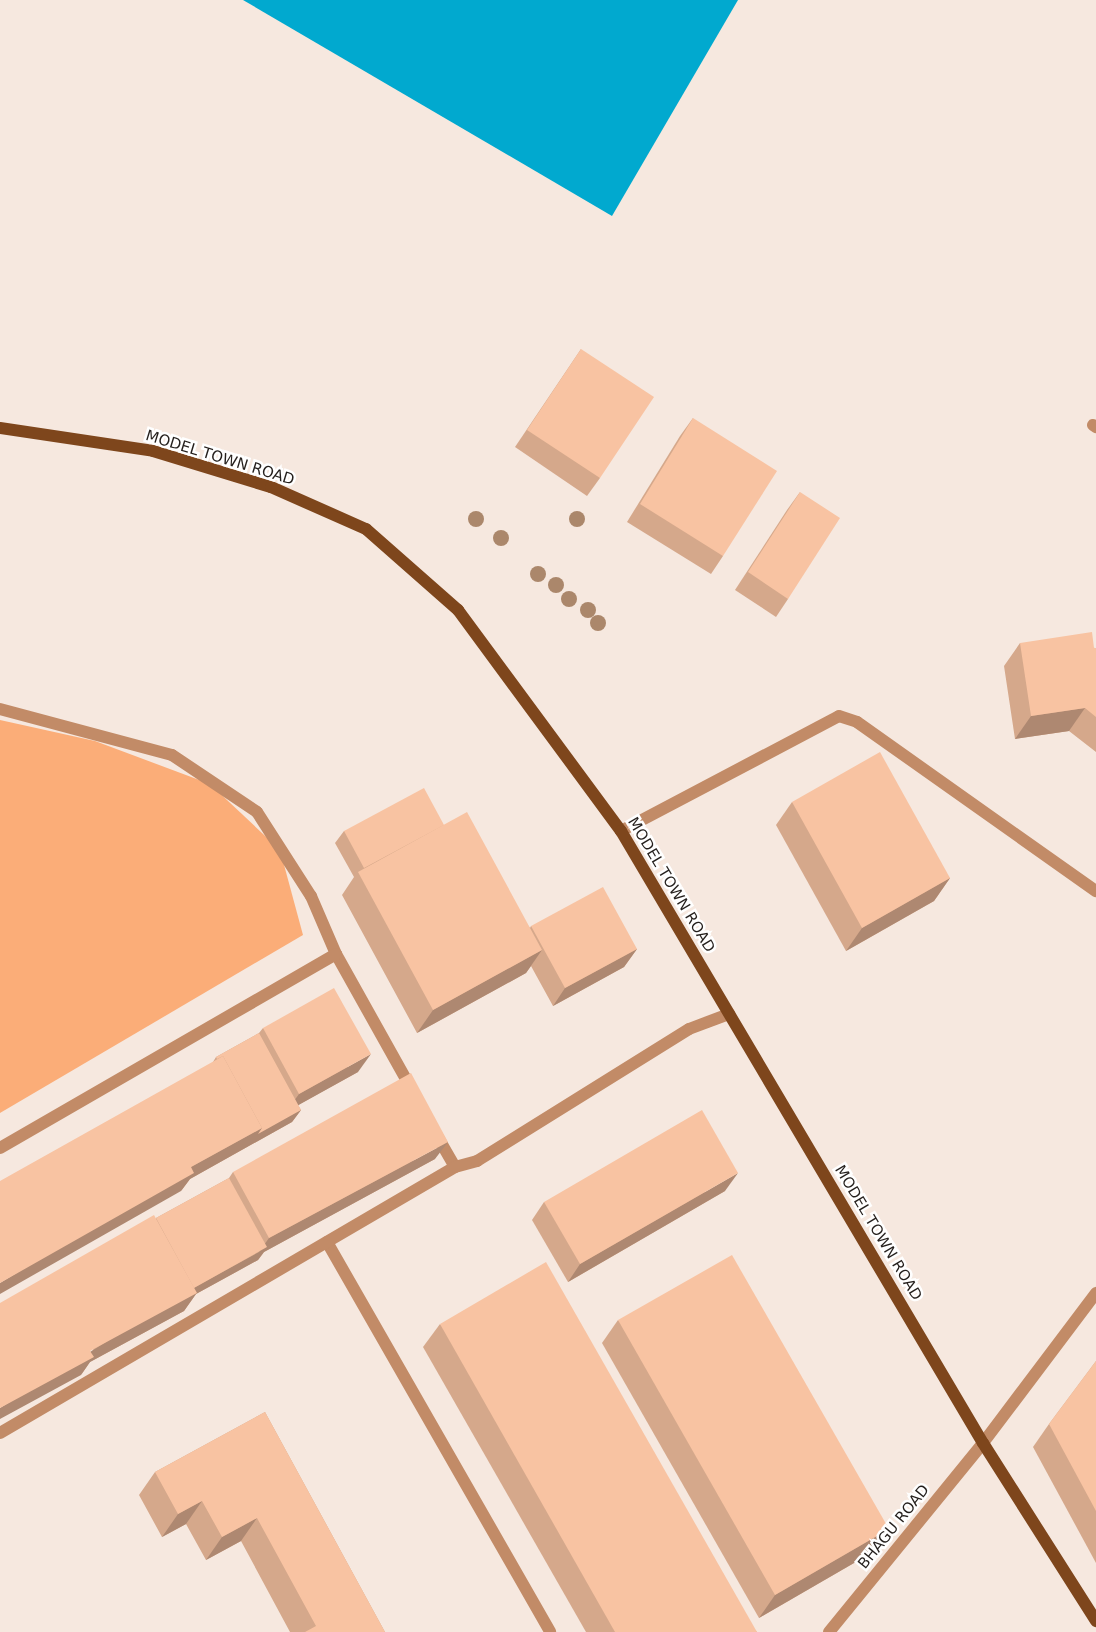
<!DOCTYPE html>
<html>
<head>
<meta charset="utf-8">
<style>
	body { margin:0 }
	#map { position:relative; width:1096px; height:1632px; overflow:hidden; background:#f6e8df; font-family:"DejaVu Sans",sans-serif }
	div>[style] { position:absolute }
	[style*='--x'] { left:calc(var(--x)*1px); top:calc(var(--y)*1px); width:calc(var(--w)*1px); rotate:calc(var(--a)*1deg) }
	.green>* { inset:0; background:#fbad78 }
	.water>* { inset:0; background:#01a9cf }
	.minor>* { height:12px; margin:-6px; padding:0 6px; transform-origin:6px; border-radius:6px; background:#c28b67 }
	.major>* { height:12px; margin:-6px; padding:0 6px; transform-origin:6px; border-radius:6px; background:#7e461c }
	.trees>* { width:16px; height:16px; margin:-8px; border-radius:50%; background:#ab876b }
	.wall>* { inset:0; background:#d5a88b }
	.shaded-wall>* { inset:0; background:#ae8871 }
	.building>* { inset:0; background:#f8c3a2 }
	span { translate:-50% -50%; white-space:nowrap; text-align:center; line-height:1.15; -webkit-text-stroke:5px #fff; paint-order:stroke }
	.street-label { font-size:15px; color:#241f1c }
</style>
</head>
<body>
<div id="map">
	<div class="green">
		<i style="clip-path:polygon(0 720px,95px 741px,210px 784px,280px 850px,303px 935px,0 1113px)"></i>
	</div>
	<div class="water">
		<i style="clip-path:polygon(243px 0,738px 0,612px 216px)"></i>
	</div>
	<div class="minor">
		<i style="--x:1093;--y:425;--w:4;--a:34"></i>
		<i style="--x:0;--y:709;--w:178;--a:15"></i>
		<i style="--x:172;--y:755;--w:102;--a:33.8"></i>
		<i style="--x:257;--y:812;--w:100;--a:57.3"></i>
		<i style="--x:311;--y:896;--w:63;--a:66.7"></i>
		<i style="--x:336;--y:954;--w:156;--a:60.8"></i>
		<i style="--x:621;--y:831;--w:246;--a:-27.8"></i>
		<i style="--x:839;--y:716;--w:19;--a:18"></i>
		<i style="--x:857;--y:722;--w:293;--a:35.3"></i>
		<i style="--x:436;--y:1134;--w:38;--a:60"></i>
		<i style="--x:0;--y:1148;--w:388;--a:-30"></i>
		<i style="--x:327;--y:1242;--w:449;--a:60.2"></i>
		<i style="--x:0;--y:1433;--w:527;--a:-30.31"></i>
		<i style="--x:455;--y:1167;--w:23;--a:-15"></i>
		<i style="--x:477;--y:1161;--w:250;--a:-31.9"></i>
		<i style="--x:689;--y:1029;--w:43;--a:-20.6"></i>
		<i style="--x:829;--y:1632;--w:244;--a:-50.8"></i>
		<i style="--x:983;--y:1443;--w:188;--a:-53"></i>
	</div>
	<div class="major">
		<i style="--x:0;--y:428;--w:155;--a:8.5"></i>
		<i style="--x:153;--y:451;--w:123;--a:17"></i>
		<i style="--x:271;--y:487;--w:104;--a:23.9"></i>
		<i style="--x:366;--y:529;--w:123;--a:41.4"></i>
		<i style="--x:458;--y:610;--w:275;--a:53.6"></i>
		<i style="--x:621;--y:831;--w:711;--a:59.4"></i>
		<i style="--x:983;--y:1443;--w:211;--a:57.6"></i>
	</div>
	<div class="trees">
		<i style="left:476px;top:519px"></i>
		<i style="left:577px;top:519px"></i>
		<i style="left:501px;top:538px"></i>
		<i style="left:538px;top:574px"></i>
		<i style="left:556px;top:585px"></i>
		<i style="left:569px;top:599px"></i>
		<i style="left:588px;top:610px"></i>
		<i style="left:598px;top:623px"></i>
	</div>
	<div class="wall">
		<i style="clip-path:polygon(581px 349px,600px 478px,587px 496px,515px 447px)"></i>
		<i style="clip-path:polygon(693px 418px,723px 556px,711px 574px,627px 522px,680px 436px)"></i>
		<i style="clip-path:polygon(800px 492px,788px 599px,776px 617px,735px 590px,787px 510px)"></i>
		<i style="clip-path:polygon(1020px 643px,1096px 648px,1096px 752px,1069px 731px,1015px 739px,1004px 666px)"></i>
		<i style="clip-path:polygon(792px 802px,950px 878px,934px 901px,846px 951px,776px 825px)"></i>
		<i style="clip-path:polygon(444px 825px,530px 928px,531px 926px,637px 949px,624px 967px,553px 1006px,531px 966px,526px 973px,417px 1033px,342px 895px,354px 877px,335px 843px,344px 831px)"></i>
		<i style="clip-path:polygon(263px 1028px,358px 1072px,298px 1105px,301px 1110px,292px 1122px,190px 1179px,181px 1191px,213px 1062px,216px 1057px,259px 1033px)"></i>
		<i style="clip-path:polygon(435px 1159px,264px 1252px,258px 1260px,196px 1294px,184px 1311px,90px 1362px,81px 1375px,156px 1218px,229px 1178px,233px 1172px)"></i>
		<i style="clip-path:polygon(725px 1191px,568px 1282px,532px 1220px,544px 1202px)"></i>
		<i style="clip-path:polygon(618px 1320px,889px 1529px,873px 1552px,759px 1618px,602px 1343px)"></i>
		<i style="clip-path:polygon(440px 1324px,757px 1632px,586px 1632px,423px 1347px)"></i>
		<i style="clip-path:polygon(1096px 1361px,1096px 1563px,1033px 1447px,1049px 1424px)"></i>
		<i style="clip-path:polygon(265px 1412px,385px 1632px,290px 1632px,241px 1541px,206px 1560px,186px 1524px,162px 1537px,139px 1495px,155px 1472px)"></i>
	</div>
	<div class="shaded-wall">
		<i style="clip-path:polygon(1085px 708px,1069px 731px,1015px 739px,1031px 716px)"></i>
		<i style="clip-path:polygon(950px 878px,934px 901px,846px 951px,862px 928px)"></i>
		<i style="clip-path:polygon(637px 949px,624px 967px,553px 1006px,565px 988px)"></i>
		<i style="clip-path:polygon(542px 950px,526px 973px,417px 1033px,433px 1010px)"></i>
		<i style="clip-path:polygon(371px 1054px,358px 1072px,286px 1112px,299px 1094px)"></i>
		<i style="clip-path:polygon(301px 1110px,292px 1122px,190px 1179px,181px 1191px,0 1294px,0 1283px,191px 1167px,262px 1128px)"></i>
		<i style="clip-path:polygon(448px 1142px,435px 1159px,264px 1252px,258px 1260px,196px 1294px,184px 1311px,90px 1362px,81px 1375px,0 1419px,0 1408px,188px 1291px,259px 1252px,269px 1238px)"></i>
		<i style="clip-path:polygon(738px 1173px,725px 1191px,568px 1282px,580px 1264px)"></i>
		<i style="clip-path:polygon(202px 1501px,186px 1524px,162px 1537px,178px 1514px)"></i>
		<i style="clip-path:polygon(257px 1518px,241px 1541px,206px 1560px,222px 1537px)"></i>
		<i style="clip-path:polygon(889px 1529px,873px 1552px,759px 1618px,775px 1595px)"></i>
	</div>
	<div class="building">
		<i style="clip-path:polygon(581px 349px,654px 397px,600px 478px,527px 430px)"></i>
		<i style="clip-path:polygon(693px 418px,777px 471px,723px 556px,640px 504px)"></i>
		<i style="clip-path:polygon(800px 492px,840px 518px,788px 599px,748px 572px)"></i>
		<i style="clip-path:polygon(1092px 632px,1094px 648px,1096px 648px,1096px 717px,1085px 708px,1031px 716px,1020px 643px)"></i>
		<i style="clip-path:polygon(880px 752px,950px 878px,862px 928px,792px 802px)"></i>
		<i style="clip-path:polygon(424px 788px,444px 825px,364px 868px,344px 831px)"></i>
		<i style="clip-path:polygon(467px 812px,542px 950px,433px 1010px,358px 872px)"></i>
		<i style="clip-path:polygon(603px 887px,637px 949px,565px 988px,531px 926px)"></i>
		<i style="clip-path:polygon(334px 988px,371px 1054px,299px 1094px,263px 1028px)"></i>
		<i style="clip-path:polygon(259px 1033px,301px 1110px,258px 1134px,262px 1128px,223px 1056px,217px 1059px,216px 1057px)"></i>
		<i style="clip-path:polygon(223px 1056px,262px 1128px,191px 1167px,194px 1173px,0 1283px,0 1181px)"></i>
		<i style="clip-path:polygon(411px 1073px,448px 1142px,269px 1238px,233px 1172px)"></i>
		<i style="clip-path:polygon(702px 1110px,738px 1173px,580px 1264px,544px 1202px)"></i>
		<i style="clip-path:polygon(229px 1178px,267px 1247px,194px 1288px,156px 1218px)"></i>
		<i style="clip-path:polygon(154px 1215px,197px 1293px,90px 1351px,94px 1357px,0 1408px,0 1303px)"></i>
		<i style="clip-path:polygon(732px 1255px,889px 1529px,775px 1595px,618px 1320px)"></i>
		<i style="clip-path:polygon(546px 1262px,757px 1632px,615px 1632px,440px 1324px)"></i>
		<i style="clip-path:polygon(1096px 1361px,1096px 1511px,1049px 1424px)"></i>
		<i style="clip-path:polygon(265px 1412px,385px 1632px,305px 1632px,316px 1626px,257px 1518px,222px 1537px,202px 1501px,178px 1514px,155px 1472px)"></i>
	</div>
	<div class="street-label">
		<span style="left:220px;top:458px;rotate:17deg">MODEL TOWN ROAD</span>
		<span style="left:671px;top:885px;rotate:59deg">MODEL TOWN ROAD</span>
		<span style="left:878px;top:1233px;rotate:59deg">MODEL TOWN ROAD</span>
		<span style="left:894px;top:1527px;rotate:-51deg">BHAGU ROAD</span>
	</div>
</div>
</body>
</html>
